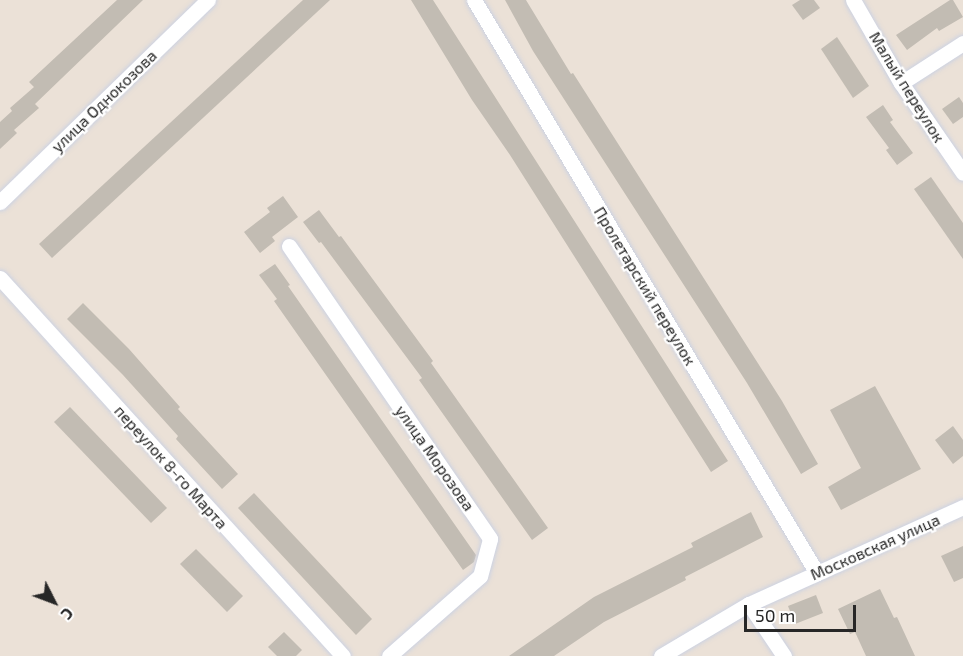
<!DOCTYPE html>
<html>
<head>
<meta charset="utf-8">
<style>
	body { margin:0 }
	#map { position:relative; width:963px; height:656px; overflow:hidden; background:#ebe1d7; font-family:"Exo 2",sans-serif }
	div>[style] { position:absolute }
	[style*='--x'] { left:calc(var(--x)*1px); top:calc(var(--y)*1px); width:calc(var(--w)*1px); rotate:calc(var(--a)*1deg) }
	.building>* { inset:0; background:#c2bcb3 }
	.roads { filter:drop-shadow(0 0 2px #ccd2e2) drop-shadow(0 0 2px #ccd2e2) }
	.street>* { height:15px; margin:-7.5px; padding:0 7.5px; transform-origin:7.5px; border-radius:7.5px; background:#fff }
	span { translate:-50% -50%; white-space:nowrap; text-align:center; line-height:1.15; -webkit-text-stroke:4.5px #fff; paint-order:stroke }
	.street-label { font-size:16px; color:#272727 }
	.north { position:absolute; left:24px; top:572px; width:60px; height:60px; -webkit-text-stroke:4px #fff; paint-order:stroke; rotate:132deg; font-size:16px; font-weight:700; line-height:24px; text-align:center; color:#272727 }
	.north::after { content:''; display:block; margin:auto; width:21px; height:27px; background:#272727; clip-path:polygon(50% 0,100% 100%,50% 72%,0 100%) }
	.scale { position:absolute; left:744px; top:605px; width:112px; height:27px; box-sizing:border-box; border:3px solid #272727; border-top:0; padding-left:8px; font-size:18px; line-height:21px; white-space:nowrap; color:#272727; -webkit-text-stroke:4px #fff; paint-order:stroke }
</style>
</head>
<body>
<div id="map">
	<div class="building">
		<i style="clip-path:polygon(117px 0,143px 0,35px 104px,39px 108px,14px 130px,17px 133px,0 149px,0 122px,12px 111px,10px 108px,34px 87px,29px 82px)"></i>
		<i style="clip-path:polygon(303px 0,330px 0,52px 258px,39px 244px)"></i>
		<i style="clip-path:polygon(411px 0,433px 0,728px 461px,711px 472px,510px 155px,472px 100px)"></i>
		<i style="clip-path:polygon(505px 0,526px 0,571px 74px,573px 73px,782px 401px,818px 464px,801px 474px,747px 383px,533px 51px)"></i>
		<i style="clip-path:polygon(800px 0,814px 0,820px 8px,803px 20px,792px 5px)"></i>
		<i style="clip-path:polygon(950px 0,953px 0,963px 17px,939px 31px,937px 28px,907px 50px,896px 35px)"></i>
		<i style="clip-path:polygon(837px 37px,869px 86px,853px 98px,821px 49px)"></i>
		<i style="clip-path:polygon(959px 97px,963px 103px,963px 117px,953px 124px,942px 109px)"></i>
		<i style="clip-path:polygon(883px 105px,893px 120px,890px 122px,913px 153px,897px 165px,886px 150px,889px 148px,866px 117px)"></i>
		<i style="clip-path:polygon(931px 177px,963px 223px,963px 259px,914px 189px)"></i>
		<i style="clip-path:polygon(283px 196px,298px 217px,272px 237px,275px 241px,260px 253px,244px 232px,270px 212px,267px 208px)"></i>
		<i style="clip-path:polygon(319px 210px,339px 237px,341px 236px,433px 361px,431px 363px,548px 528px,532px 540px,419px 380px,422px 378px,321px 242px,319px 243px,303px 222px)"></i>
		<i style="clip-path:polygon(275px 264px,290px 285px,288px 286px,476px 555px,474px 562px,463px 570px,274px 301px,277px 299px,259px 275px)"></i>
		<i style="clip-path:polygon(83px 303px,129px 349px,180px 407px,178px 409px,238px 474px,222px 489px,176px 439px,178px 436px,123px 375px,67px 319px)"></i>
		<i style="clip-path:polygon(875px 386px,921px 469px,841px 510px,828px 487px,861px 468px,830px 410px)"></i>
		<i style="clip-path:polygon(70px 407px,167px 508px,151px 523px,54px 422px)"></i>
		<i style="clip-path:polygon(953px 426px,963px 440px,963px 456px,953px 464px,935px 440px)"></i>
		<i style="clip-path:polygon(254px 493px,372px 619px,356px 635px,238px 508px)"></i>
		<i style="clip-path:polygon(751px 512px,763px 537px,685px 577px,686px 580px,604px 622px,554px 656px,509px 656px,594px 597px,693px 547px,691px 543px)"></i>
		<i style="clip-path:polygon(963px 546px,963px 578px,954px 582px,941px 556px)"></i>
		<i style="clip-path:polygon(196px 549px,243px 596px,227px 612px,180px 564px)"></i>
		<i style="clip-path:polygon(880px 589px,894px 618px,897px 617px,915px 656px,866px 656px,855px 632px,850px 634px,838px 609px)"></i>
		<i style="clip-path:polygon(816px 595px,823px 613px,795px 624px,788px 606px)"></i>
		<i style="clip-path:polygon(284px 632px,302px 650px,296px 656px,277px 656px,268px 647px)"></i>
	</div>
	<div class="roads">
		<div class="street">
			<i style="--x:474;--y:0;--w:668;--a:59.1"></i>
			<i style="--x:853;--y:0;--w:96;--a:60"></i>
			<i style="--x:901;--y:83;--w:109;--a:55.4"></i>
			<i style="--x:901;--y:83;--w:74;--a:-32.8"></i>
			<i style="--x:0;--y:202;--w:290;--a:-44.2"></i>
			<i style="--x:289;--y:246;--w:355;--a:55.5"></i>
			<i style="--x:490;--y:539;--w:38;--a:105"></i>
			<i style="--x:480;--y:576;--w:121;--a:138.7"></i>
			<i style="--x:0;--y:278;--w:510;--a:47.78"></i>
			<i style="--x:749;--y:604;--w:63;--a:56.1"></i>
			<i style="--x:661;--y:656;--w:102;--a:-30.6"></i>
			<i style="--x:749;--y:604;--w:235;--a:-24.4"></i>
		</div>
	</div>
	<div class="street-label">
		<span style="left:907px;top:87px;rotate:58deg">Малый переулок</span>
		<span style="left:104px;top:101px;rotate:-44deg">улица Однокозова</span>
		<span style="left:645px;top:286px;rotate:59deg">Пролетарский переулок</span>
		<span style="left:435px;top:458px;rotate:55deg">улица Морозова</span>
		<span style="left:171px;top:467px;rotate:48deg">переулок 8-го Марта</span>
		<span style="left:875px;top:547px;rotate:-24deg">Московская улица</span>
	</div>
	<div class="north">С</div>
	<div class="scale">50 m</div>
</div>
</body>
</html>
